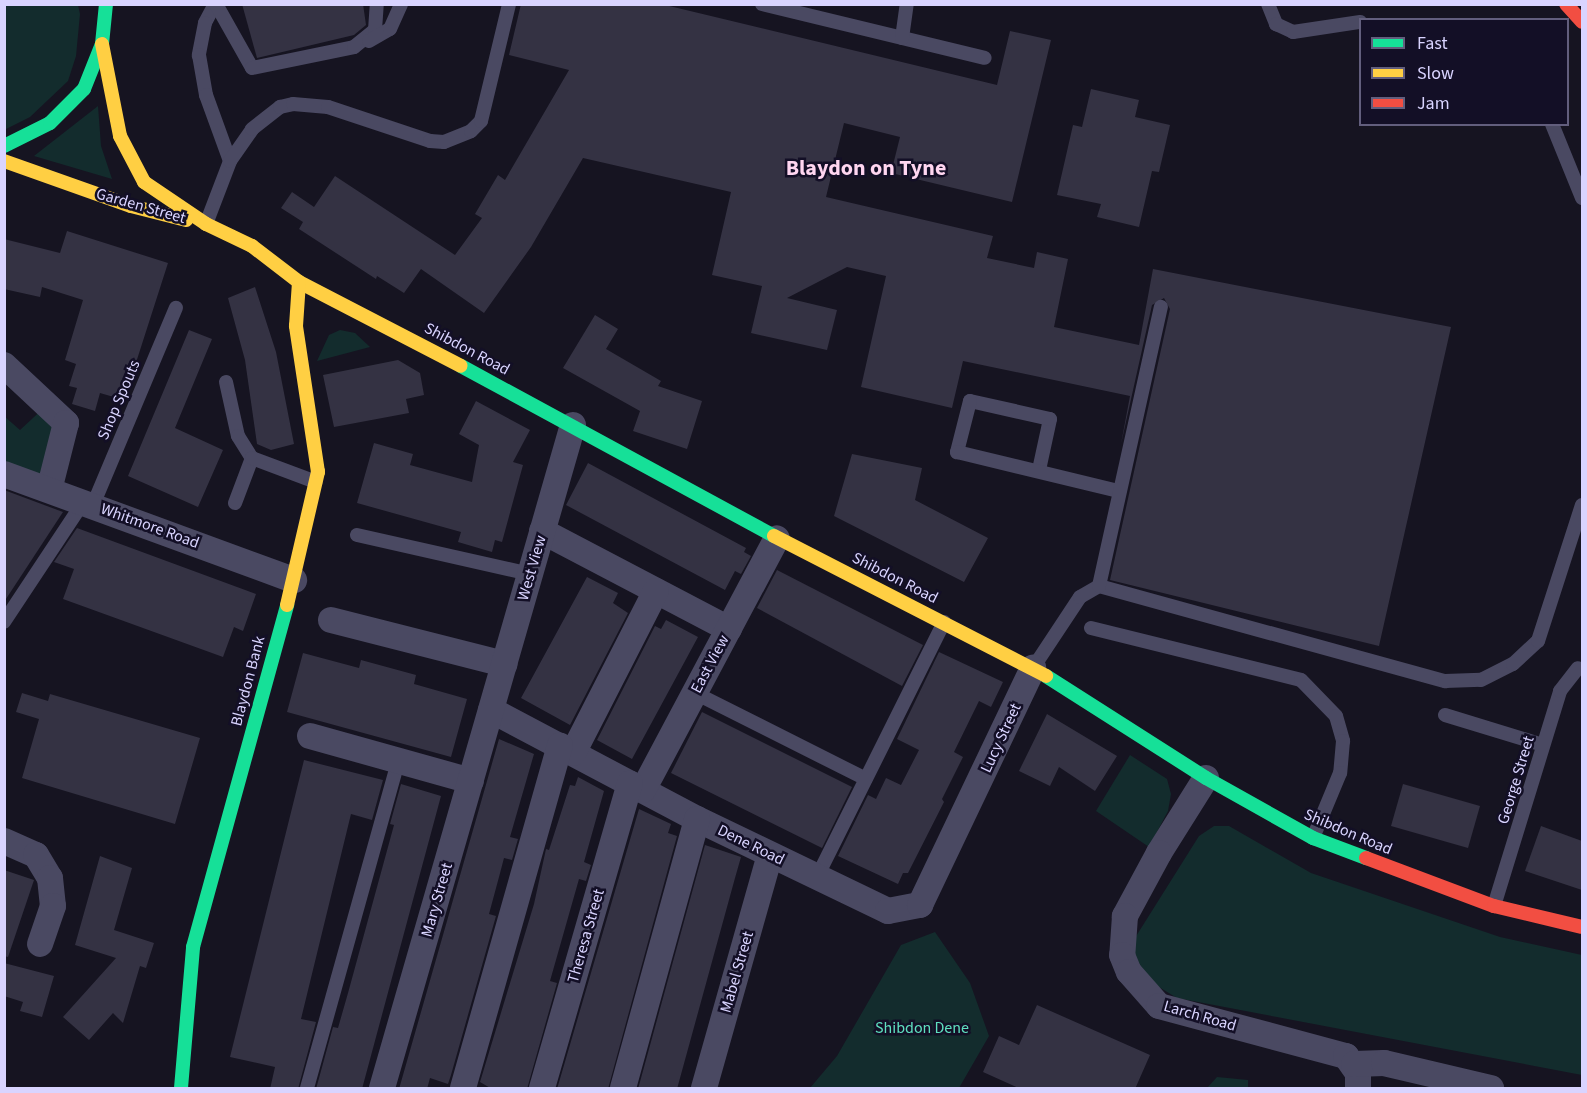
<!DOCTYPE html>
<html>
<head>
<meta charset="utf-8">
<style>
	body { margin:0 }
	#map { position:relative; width:1587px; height:1093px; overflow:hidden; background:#161421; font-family:"Source Sans 3",sans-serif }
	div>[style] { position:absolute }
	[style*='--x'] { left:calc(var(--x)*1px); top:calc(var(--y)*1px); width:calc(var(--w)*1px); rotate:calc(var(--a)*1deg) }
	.green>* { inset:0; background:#132c2d }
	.building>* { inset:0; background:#343243 }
	.lane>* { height:14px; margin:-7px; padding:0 7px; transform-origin:7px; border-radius:7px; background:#4a4962 }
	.street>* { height:26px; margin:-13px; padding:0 13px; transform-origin:13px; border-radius:13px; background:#4a4962 }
	.fast>* { height:14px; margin:-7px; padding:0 7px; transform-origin:7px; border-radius:7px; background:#16e098 }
	.slow>* { height:14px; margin:-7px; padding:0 7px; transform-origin:7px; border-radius:7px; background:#ffcf43 }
	.jam>* { height:14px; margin:-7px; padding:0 7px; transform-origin:7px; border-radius:7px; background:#f24e42 }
	span { translate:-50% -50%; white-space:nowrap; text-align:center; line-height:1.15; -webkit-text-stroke:5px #130f26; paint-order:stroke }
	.street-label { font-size:16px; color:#d9d4ff }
	.park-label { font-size:16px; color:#5fe0c0 }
	.district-label { font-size:22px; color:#ffd6f0; font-weight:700 }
	.frame { position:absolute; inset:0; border:6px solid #d9d4ff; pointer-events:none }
	.legend { position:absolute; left:1359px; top:18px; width:210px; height:108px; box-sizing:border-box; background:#130f26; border:2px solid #625e7d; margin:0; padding:8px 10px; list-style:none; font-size:18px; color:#d9d4ff }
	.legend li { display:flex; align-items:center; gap:12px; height:30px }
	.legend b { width:30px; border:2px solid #625e7d }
</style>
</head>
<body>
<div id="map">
	<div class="green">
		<i style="clip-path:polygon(4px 5px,78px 5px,80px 14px,76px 56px,68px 81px,30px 117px,4px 130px)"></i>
		<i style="clip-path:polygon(98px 106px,101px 146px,112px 179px,34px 156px)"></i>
		<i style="clip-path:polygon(340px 330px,355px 333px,370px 347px,317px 361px,329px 335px)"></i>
		<i style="clip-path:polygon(47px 405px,66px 423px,49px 490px,5px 474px,4px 416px,20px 430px)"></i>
		<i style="clip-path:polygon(1130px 755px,1167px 779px,1171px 794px,1168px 811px,1149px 847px,1096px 811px)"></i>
		<i style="clip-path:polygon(1214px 826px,1229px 826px,1311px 873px,1500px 937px,1582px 955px,1582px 1075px,1177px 998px,1141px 976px,1128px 949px,1199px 836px)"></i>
		<i style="clip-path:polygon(935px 932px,970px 983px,989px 1036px,959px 1088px,810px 1088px,837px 1056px,901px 945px)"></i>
		<i style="clip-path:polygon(1217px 1077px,1248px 1080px,1248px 1088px,1207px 1088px)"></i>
	</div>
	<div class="building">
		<i style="clip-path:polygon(242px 4px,363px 4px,366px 25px,354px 35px,257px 58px)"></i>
		<i style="clip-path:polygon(521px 4px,661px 4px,997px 85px,1010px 31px,1051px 40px,1012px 202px,891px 173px,900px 137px,844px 123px,826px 197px,993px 236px,987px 258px,1034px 268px,1037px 252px,1068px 259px,1054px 327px,1139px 345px,1153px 269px,1451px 327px,1379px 646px,1110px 580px,1170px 309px,1164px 298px,1152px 305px,1121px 444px,1130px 396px,963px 361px,952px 408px,861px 387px,886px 276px,847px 267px,787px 298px,837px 310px,827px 350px,751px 333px,762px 286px,712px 275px,731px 192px,583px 158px,531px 247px,484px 313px,421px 269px,404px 293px,377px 276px,376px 279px,299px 229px,303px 222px,281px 208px,292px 192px,314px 207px,335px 176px,455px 255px,482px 218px,475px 214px,498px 175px,505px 180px,569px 70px,509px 55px)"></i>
		<i style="clip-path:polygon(1091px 89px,1139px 100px,1135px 117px,1170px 125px,1159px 172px,1152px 171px,1139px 227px,1097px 217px,1101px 204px,1057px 195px,1073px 125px,1082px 127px)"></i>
		<i style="clip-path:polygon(67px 231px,168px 263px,124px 400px,100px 393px,95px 411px,72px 404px,77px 388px,69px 386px,76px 364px,65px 360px,83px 300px,42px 287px,40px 297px,4px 289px,4px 239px,60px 253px)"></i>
		<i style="clip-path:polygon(255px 287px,276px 352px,294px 444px,271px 450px,257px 444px,245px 360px,228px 298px)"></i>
		<i style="clip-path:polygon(595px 315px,618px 329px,606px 349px,661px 381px,658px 386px,702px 401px,687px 449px,633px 431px,640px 411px,563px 368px)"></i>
		<i style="clip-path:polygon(189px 330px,212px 339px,175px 428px,223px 450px,198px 507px,128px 476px)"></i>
		<i style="clip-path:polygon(398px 360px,420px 373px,424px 395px,406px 399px,409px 413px,334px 427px,323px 375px)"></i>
		<i style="clip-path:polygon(476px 401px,530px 430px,513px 462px,523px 465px,502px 542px,495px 540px,492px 552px,458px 542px,461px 532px,357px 503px,374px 443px,413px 454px,410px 465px,472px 482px,479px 445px,459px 434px)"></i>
		<i style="clip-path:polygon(852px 454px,922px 468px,915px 500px,988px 538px,964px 582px,834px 516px)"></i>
		<i style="clip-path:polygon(588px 463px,746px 548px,744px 552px,751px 556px,741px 574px,735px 571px,725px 590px,566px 505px)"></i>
		<i style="clip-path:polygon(4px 490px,63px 512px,4px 602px)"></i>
		<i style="clip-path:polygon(77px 528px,256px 594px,243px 631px,234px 627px,223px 657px,63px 599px,74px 569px,54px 562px)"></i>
		<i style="clip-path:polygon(777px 570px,923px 645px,902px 686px,757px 608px)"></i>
		<i style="clip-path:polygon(587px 577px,618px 593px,613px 603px,628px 613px,570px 725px,521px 698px)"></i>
		<i style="clip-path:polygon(666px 620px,698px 637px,632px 759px,597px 740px,655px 626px,661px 629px)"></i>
		<i style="clip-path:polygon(939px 652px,1003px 682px,991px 707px,979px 701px,954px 752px,963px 757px,942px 799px,944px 802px,908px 873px,903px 873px,898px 884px,838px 856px,868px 795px,876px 799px,886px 778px,901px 785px,919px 750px,897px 739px)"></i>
		<i style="clip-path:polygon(303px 653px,359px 668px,361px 660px,416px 675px,414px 684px,467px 699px,451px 757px,287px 712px)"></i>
		<i style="clip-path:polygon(22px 693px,48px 701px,50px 694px,200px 738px,175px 824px,22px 778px,39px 719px,16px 712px)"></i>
		<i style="clip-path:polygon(702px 712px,852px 787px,822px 848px,671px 773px)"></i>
		<i style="clip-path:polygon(1047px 714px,1117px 756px,1095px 791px,1059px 767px,1050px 786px,1019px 771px)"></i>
		<i style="clip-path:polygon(499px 739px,534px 754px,510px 837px,518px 839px,512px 860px,504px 858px,499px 877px,489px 914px,496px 916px,451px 1075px,448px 1084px,430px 1078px,427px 1089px,399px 1089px)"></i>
		<i style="clip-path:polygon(304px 760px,383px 780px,372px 820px,351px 814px,301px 1019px,316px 1022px,298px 1089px,270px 1089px,275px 1067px,230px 1057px)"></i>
		<i style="clip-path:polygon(578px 777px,604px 791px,584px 862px,591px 865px,586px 881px,579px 879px,550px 981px,557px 983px,527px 1089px,492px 1089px,480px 1082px,534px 904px,546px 849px,549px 850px,570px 785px,575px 786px)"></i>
		<i style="clip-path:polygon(401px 784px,441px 796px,362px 1089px,316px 1089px,333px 1027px,338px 1028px,348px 993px,394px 825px,390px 824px)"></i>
		<i style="clip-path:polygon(1403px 784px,1480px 806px,1468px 848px,1391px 826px)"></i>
		<i style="clip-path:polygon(639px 809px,671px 824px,668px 833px,677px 836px,608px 1089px,557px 1089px)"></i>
		<i style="clip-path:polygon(1541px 826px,1582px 841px,1582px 890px,1525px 871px)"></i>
		<i style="clip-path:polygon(705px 845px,741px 857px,735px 878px,677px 1089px,638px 1089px)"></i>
		<i style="clip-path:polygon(100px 856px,132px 868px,114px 930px,154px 943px,146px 968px,140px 966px,123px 1023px,113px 1013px,89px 1040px,63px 1017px,116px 958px,75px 945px)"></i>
		<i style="clip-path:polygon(4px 870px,34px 880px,8px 957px,4px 956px)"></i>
		<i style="clip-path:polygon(4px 963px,54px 976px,42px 1017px,20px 1011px,23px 1002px,4px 996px)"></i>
		<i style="clip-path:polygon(1037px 1005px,1150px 1055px,1135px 1089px,1021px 1089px,983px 1072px,999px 1036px,1019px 1045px)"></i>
	</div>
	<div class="lane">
		<i style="--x:215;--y:4;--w:21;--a:118"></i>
		<i style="--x:205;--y:23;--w:33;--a:101"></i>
		<i style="--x:199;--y:55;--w:41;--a:80.1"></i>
		<i style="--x:206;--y:95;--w:70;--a:70"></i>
		<i style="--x:216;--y:4;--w:73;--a:60.6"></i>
		<i style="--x:252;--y:68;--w:104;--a:-11.6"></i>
		<i style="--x:354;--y:47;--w:27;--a:-39"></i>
		<i style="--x:375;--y:30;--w:26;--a:-86"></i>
		<i style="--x:762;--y:4;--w:229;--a:13.6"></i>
		<i style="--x:1268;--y:4;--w:22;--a:68"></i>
		<i style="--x:1276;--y:24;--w:19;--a:25"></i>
		<i style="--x:1293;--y:32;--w:68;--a:-8.5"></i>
		<i style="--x:902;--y:38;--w:34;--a:-82"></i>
		<i style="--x:369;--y:41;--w:24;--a:-30"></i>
		<i style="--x:390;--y:29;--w:27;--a:-66"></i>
		<i style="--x:1552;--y:124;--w:80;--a:67.9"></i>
		<i style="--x:206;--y:224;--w:67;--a:-69.1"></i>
		<i style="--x:230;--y:161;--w:39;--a:-55"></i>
		<i style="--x:252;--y:129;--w:36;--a:-38"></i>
		<i style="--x:280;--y:107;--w:13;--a:-13"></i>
		<i style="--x:293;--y:104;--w:35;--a:5"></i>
		<i style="--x:328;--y:107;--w:108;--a:18.4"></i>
		<i style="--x:430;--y:141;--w:14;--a:4"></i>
		<i style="--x:444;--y:142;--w:29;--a:-22"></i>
		<i style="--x:471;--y:131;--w:14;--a:-45"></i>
		<i style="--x:481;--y:121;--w:120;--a:-76.5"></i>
		<i style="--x:226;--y:382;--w:55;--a:77.5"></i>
		<i style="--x:238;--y:436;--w:26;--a:58"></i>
		<i style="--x:1039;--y:470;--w:52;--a:-77.8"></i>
		<i style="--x:1050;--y:419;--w:82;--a:-167.3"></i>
		<i style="--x:970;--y:401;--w:53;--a:104.3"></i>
		<i style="--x:957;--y:452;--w:166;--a:13.6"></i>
		<i style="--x:235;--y:503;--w:48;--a:-69.3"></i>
		<i style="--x:252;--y:458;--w:68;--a:20.6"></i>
		<i style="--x:93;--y:505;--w:214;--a:-67.2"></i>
		<i style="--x:357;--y:535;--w:177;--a:12.7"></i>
		<i style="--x:1099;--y:586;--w:359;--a:15.4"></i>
		<i style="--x:1445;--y:681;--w:36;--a:-2"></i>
		<i style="--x:1481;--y:680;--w:36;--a:-27"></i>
		<i style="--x:1513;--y:664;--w:34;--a:-43"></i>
		<i style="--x:1538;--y:641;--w:143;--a:-72.1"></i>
		<i style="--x:4;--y:622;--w:145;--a:-56.5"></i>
		<i style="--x:1091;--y:628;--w:216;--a:13.9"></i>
		<i style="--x:1301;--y:680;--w:50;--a:45.8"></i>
		<i style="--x:1336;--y:716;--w:26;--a:74"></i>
		<i style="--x:1343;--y:741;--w:32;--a:95"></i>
		<i style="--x:1340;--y:773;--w:70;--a:112.6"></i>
		<i style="--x:1033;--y:668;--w:85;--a:-56.5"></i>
		<i style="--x:1080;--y:597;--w:22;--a:-30"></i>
		<i style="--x:1099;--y:586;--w:286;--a:-77.5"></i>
		<i style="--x:695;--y:693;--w:191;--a:26.7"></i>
		<i style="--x:1445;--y:715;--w:102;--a:17"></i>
		<i style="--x:817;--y:877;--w:285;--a:-63.5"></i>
		<i style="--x:1494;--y:906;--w:225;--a:-72.9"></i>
		<i style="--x:1560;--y:691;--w:29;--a:-52"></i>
		<i style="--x:307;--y:1088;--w:339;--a:-74.4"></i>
	</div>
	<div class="street">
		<i style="--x:4;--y:365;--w:85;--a:43.1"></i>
		<i style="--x:66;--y:423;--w:69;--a:104.2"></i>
		<i style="--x:4;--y:474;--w:309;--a:20.1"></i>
		<i style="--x:542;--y:531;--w:211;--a:27.7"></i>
		<i style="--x:331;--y:620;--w:179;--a:14.3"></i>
		<i style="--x:491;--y:710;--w:233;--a:27.9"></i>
		<i style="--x:697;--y:819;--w:212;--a:25.7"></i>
		<i style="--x:888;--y:911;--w:33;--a:-11"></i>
		<i style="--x:920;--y:905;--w:263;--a:-64.5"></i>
		<i style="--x:310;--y:736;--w:167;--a:15.6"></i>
		<i style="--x:573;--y:753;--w:182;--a:-62.9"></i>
		<i style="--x:1206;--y:778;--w:89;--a:122.1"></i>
		<i style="--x:1159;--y:853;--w:72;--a:118.4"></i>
		<i style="--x:1125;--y:916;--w:39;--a:94"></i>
		<i style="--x:1122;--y:955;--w:18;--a:68"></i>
		<i style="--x:1129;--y:972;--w:45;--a:48.6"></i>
		<i style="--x:1159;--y:1006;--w:194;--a:15"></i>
		<i style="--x:1346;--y:1056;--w:21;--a:55"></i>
		<i style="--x:1358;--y:1073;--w:15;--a:90"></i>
		<i style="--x:643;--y:790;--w:285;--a:-62"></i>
		<i style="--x:4;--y:841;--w:35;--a:24"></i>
		<i style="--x:36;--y:855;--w:27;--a:59"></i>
		<i style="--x:50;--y:878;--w:28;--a:84"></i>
		<i style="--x:53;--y:906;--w:40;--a:108.9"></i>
		<i style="--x:1354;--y:1064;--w:30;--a:-2"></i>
		<i style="--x:1384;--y:1063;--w:110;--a:13.2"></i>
		<i style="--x:382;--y:1088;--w:690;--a:-73.93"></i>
		<i style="--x:463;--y:1088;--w:356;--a:-74.2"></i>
		<i style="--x:542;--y:1088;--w:317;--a:-73.9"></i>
		<i style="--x:623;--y:1088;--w:279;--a:-74.6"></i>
		<i style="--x:704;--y:1088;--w:242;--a:-74.2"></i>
	</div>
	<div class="fast">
		<i style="--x:4;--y:146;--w:51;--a:-26.6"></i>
		<i style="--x:50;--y:123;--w:48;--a:-45"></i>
		<i style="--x:84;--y:89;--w:48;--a:-68.2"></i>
		<i style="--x:102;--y:44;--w:40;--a:-84.3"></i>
		<i style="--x:461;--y:366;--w:356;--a:28.5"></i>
		<i style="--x:1046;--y:676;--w:190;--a:32.5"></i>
		<i style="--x:1206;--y:778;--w:123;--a:29.3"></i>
		<i style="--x:1313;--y:838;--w:57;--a:20.7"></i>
		<i style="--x:181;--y:1088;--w:142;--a:-85.1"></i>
		<i style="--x:193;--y:947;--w:355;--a:-74.6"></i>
	</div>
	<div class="slow">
		<i style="--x:102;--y:44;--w:94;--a:78.9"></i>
		<i style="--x:120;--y:136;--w:52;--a:62.4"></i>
		<i style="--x:144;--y:182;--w:75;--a:34.1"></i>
		<i style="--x:206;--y:224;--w:51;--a:25.6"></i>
		<i style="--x:252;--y:246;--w:59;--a:37.5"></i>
		<i style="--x:299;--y:282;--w:182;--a:27.4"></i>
		<i style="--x:4;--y:161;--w:135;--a:19.5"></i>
		<i style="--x:131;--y:206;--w:57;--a:14.3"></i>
		<i style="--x:774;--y:536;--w:306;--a:27.2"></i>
		<i style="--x:287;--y:605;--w:137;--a:-76.9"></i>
		<i style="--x:318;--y:472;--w:148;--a:-98.6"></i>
		<i style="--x:296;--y:326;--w:44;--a:-86.1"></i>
	</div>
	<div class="jam">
		<i style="--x:1566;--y:4;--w:24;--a:48"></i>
		<i style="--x:1366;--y:858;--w:137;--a:20.6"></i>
		<i style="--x:1494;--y:906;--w:90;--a:13.4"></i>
	</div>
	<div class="street-label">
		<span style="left:141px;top:206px;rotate:16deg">Garden Street</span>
		<span style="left:467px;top:349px;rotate:28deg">Shibdon Road</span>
		<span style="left:119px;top:400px;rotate:-67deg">Shop Spouts</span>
		<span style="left:150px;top:526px;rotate:20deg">Whitmore Road</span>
		<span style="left:532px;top:568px;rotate:-74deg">West View</span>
		<span style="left:895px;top:578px;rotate:27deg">Shibdon Road</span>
		<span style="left:710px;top:664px;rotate:-62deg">East View</span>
		<span style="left:248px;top:681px;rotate:-75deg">Blaydon Bank</span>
		<span style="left:1001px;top:738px;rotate:-65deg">Lucy Street</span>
		<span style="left:1516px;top:780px;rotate:-73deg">George Street</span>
		<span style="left:1348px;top:832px;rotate:23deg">Shibdon Road</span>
		<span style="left:751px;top:845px;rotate:26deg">Dene Road</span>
		<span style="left:437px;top:900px;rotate:-74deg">Mary Street</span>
		<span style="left:586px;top:936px;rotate:-74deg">Theresa Street</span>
		<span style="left:737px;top:972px;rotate:-74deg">Mabel Street</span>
		<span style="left:1200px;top:1016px;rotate:16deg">Larch Road</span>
	</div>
	<div class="park-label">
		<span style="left:922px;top:1028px">Shibdon Dene</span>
	</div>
	<div class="district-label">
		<span style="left:866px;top:169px">Blaydon on Tyne</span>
	</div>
	<div class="frame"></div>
	<ul class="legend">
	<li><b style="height:8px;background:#16e098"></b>Fast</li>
	<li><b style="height:8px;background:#ffcf43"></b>Slow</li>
	<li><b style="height:8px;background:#f24e42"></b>Jam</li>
	</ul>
</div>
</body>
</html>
